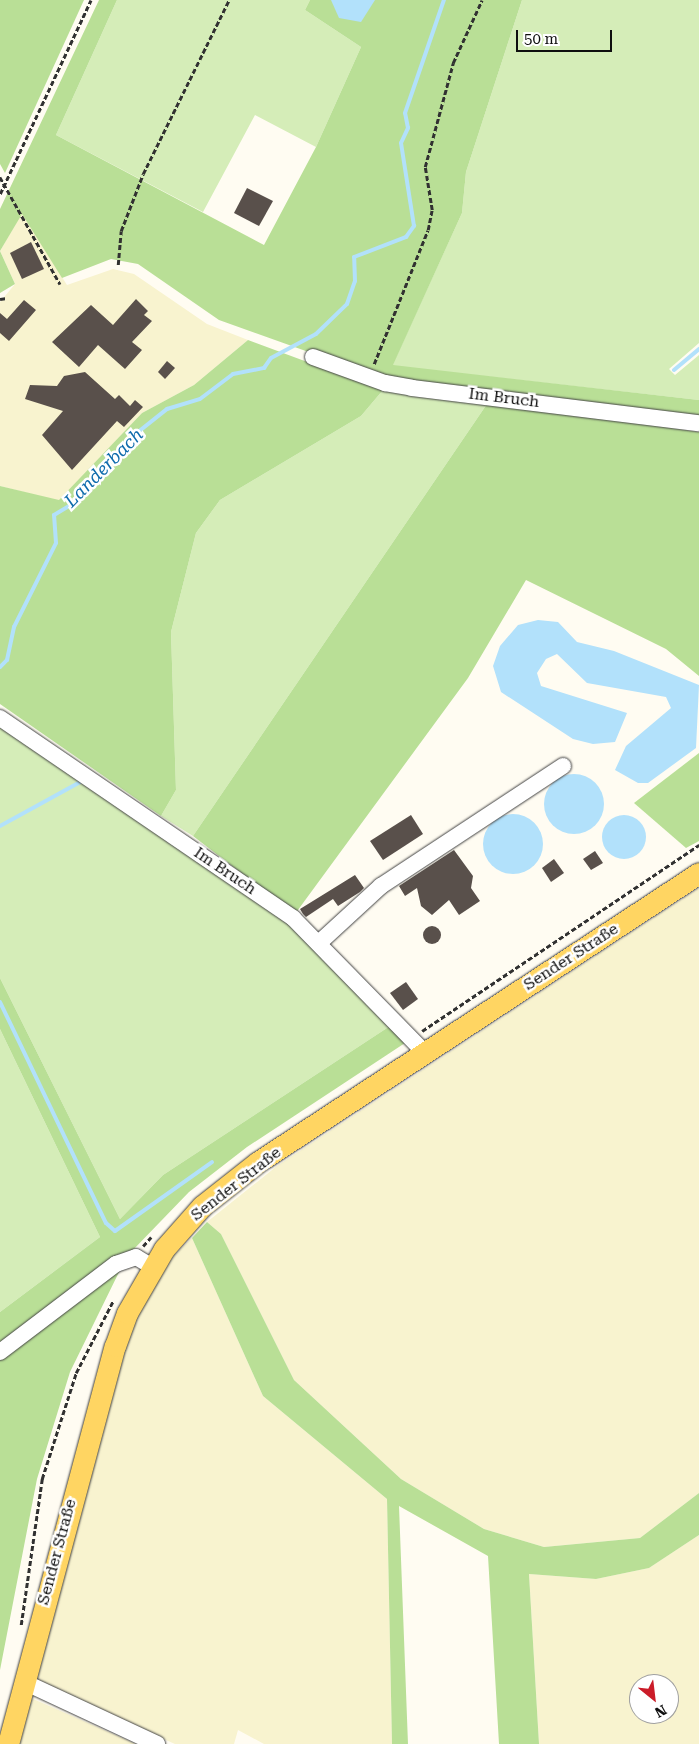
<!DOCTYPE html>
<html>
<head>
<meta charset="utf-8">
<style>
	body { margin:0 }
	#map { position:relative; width:699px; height:1744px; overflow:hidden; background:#fffcf2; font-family:"Roboto Serif",serif }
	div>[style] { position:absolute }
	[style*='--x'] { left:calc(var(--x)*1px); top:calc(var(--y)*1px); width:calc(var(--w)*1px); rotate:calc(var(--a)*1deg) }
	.farmland>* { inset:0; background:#f8f3cf }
	.green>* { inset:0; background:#d5edb8 }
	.forest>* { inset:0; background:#b9df96 }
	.water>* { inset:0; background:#b2e1fb }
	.round { border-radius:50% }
	.stream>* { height:4px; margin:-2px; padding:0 2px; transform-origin:2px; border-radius:2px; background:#b2e1fb }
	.building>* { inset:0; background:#59504b }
	.path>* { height:2.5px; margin-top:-1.25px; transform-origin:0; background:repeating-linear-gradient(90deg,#313131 0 5px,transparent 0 7.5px) }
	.roads { filter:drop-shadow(0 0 1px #424242) drop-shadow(0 0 1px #424242) }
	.minor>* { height:16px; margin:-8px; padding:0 8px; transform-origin:8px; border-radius:8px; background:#fff }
	.major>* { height:21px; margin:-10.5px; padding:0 10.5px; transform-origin:10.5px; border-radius:10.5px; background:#ffd562 }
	span { translate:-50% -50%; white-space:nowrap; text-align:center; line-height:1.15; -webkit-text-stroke:5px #fff; paint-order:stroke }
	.street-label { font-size:16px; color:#0f0f0f }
	.water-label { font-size:18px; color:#0e6bac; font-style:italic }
	.north { position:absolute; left:629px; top:1674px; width:50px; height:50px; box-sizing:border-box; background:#fff; border:1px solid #9f9f9f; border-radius:50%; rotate:151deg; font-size:14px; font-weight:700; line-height:20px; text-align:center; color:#0f0f0f }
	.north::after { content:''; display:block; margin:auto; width:18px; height:22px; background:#cb1c29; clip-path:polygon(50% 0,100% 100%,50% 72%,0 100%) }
	.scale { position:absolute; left:516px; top:30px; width:96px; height:22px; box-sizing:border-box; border:2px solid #0f0f0f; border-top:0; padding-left:6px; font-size:15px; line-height:18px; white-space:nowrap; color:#0f0f0f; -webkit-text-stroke:4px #fff; paint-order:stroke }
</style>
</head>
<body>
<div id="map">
	<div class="farmland">
		<i style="clip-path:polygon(22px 213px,67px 285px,113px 269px,134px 274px,207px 324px,248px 340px,194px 385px,142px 413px,59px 501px,0 486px,0 302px,15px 284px,0 251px)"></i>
		<i style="clip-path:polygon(699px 888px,699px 1493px,640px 1538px,544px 1547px,484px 1529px,401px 1479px,294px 1380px,221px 1234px,207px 1222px,277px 1166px)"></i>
		<i style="clip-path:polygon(192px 1238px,263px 1396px,387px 1499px,392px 1744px,264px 1744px,238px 1730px,234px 1744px,175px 1744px,34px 1682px,134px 1318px,167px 1262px)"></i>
		<i style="clip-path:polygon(evenodd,699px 1535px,699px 1744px,539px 1744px,529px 1574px,596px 1579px,649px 1568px,699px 1535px,639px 1684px,669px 1684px,669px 1714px,639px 1714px,639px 1684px)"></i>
		<i style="clip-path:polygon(31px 1698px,136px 1744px,19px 1744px)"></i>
	</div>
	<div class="green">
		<i style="clip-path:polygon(117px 0,310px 0,305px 10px,361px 47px,316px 147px,255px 115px,203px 212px,56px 135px)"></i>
		<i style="clip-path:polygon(522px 0,699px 0,699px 343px,669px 369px,675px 375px,699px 355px,699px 400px,392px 366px,462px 213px,466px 172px)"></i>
		<i style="clip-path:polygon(383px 390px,489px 401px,193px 836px,161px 816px,176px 790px,171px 632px,196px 533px,220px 500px,361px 416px)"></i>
		<i style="clip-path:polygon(0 725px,289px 922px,390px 1026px,163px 1175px,120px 1219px,0 978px)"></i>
		<i style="clip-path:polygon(0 1029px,100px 1237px,0 1312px)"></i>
	</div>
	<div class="forest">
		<i style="clip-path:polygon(0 0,84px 0,5px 173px,0 164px)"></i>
		<i style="clip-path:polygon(99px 0,117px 0,56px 135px,264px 245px,316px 147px,361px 47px,305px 10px,310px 0,522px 0,466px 172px,462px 213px,393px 365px,699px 400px,699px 417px,387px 380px,219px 320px,138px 264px,111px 259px,62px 278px,22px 214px,0 251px,15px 284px,0 293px,0 209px)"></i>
		<i style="clip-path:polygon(248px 340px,383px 390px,361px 416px,220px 500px,196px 533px,171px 632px,176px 790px,161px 816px,0 704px,0 486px,59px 500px,142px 413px,194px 385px)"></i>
		<i style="clip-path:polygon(489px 401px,699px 432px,699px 676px,666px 649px,526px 580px,468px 678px,295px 914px,193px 836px)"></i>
		<i style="clip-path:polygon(699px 753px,699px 841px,686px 848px,634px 803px)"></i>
		<i style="clip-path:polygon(0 978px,120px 1219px,163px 1175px,390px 1026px,405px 1043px,247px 1147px,189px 1192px,132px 1251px,117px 1255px,0 1345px,0 1312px,100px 1237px,0 1029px)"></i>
		<i style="clip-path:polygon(207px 1222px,221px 1234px,294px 1380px,401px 1479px,484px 1529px,544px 1547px,640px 1538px,699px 1493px,699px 1535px,649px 1568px,596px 1579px,529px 1574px,539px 1744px,499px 1744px,488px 1556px,399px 1506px,408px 1744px,392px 1744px,387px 1499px,263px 1396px,192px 1238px)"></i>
		<i style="clip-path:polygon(121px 1268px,70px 1372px,37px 1479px,0 1670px,0 1358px)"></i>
	</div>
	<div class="water">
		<i style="clip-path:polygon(331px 0,375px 0,361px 22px,339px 18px)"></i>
		<i style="clip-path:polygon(538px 620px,558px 622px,577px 642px,614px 651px,699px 685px,696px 748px,648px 783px,638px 783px,615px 770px,626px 746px,671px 708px,666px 697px,587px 683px,557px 654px,546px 659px,537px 673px,541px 686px,627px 713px,615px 742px,593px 744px,573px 739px,501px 692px,493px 666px,500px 646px,518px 625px)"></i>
		<i class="round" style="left:544px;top:774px;width:60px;height:60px"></i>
		<i class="round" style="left:483px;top:814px;width:60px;height:60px"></i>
		<i class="round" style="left:602px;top:815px;width:44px;height:44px"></i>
	</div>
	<div class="stream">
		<i style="--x:674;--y:370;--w:33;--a:-40"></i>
		<i style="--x:0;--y:667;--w:10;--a:-45"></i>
		<i style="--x:7;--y:660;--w:34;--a:-78"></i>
		<i style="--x:14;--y:627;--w:94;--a:-63.4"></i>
		<i style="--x:56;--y:543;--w:28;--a:-94"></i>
		<i style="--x:54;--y:515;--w:26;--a:-31"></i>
		<i style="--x:76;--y:502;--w:81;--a:-50"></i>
		<i style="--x:128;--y:440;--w:50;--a:-38.5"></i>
		<i style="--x:167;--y:409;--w:34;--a:-17"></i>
		<i style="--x:200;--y:399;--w:41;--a:-37.1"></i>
		<i style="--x:233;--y:374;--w:32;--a:-11"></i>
		<i style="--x:264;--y:368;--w:12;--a:-55"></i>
		<i style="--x:271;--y:358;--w:51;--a:-28.1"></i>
		<i style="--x:316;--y:334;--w:43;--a:-44.1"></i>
		<i style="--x:347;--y:304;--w:24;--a:-71"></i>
		<i style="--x:355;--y:281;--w:24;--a:-92"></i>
		<i style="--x:354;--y:257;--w:56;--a:-21"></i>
		<i style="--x:406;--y:237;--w:14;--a:-54"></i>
		<i style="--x:414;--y:226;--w:84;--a:-98.9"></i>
		<i style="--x:401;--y:143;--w:17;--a:-65"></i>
		<i style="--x:408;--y:128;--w:15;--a:-101"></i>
		<i style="--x:405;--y:113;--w:120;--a:-71"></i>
		<i style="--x:0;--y:826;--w:91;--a:-28.8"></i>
		<i style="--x:0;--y:1002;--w:245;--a:64.4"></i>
		<i style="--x:106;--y:1223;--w:12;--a:42"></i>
		<i style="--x:115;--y:1231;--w:119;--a:-35.4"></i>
	</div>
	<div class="building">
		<i style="clip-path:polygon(247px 188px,273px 201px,259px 226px,234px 213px)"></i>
		<i style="clip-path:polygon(31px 242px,44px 269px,22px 279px,10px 253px)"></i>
		<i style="clip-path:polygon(136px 299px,148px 311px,144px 315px,152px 321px,132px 342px,142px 350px,125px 369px,98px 345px,79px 367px,52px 342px,91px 305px,113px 325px)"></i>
		<i style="clip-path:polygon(24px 300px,36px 310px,9px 341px,0 333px,0 313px,7px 319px)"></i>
		<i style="clip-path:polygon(167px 361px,175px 368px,165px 379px,158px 372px)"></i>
		<i style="clip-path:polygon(85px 372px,115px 399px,119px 395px,130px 406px,135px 400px,143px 407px,124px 427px,117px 421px,72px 470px,42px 435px,63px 411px,25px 399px,30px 385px,57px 386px,64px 376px)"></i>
		<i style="clip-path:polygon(411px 815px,423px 834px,383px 860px,370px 841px)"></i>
		<i style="clip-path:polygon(454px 850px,473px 876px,471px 888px,480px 901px,459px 915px,449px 900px,432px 915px,421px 906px,417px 888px,405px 896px,399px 886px)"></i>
		<i style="clip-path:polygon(595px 851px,603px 863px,591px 870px,583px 859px)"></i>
		<i style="clip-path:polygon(554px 859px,564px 873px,551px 882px,542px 868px)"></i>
		<i style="clip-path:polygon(355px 875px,364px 888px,360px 892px,338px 906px,333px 899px,306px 917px,303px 914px,300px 909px)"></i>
		<i class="round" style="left:423px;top:926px;width:18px;height:18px"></i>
		<i style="clip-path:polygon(406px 982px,418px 999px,403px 1010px,390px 993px)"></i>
	</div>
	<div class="path">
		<i style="--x:0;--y:177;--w:123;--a:60.7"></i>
		<i style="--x:0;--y:194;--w:214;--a:-64.9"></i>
		<i style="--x:118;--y:265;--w:34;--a:-85"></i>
		<i style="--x:121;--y:231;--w:61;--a:-68.9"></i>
		<i style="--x:143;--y:174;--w:194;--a:-63.7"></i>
		<i style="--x:0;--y:299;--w:7;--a:-8"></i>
		<i style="--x:374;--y:364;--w:144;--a:-68.1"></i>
		<i style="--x:428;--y:230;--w:20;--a:-79"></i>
		<i style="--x:432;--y:210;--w:44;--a:-99.2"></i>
		<i style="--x:425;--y:167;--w:108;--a:-74.9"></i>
		<i style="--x:453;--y:63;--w:69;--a:-65.3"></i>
		<i style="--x:422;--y:1031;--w:334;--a:-33.9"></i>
		<i style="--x:143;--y:1246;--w:12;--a:-48"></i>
		<i style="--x:21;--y:1625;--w:148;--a:-81.8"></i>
		<i style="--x:42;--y:1479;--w:111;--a:-72.2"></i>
		<i style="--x:76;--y:1373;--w:81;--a:-62.8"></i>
	</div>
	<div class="roads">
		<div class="minor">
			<i style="--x:313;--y:357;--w:77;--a:19.9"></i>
			<i style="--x:385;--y:383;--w:27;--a:10"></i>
			<i style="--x:412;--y:388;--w:289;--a:7"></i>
			<i style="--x:0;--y:718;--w:355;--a:34.3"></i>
			<i style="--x:293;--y:918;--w:189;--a:45.6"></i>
			<i style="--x:320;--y:942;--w:83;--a:-42.6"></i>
			<i style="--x:381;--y:886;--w:218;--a:-33.4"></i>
			<i style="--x:0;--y:1352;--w:146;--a:-37.2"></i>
			<i style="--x:116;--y:1264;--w:21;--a:-19"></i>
			<i style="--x:136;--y:1257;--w:17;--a:31"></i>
			<i style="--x:24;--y:1682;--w:147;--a:25"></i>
		</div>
		<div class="major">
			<i style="--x:8;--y:1744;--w:412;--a:-75"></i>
			<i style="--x:115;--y:1346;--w:35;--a:-70"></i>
			<i style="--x:127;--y:1313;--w:74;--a:-60"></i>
			<i style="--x:164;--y:1249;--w:57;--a:-48.5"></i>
			<i style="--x:202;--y:1206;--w:71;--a:-38.2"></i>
			<i style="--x:258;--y:1162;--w:527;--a:-33.24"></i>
		</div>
	</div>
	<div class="street-label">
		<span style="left:504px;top:398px;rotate:7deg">Im Bruch</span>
		<span style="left:225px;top:871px;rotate:34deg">Im Bruch</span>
		<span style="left:571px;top:957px;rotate:-33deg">Sender Straße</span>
		<span style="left:236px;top:1184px;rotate:-38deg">Sender Straße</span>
		<span style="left:57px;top:1552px;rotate:-75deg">Sender Straße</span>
	</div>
	<div class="water-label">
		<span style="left:104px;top:468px;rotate:-45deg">Landerbach</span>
	</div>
	<div class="north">N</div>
	<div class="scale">50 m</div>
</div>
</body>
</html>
